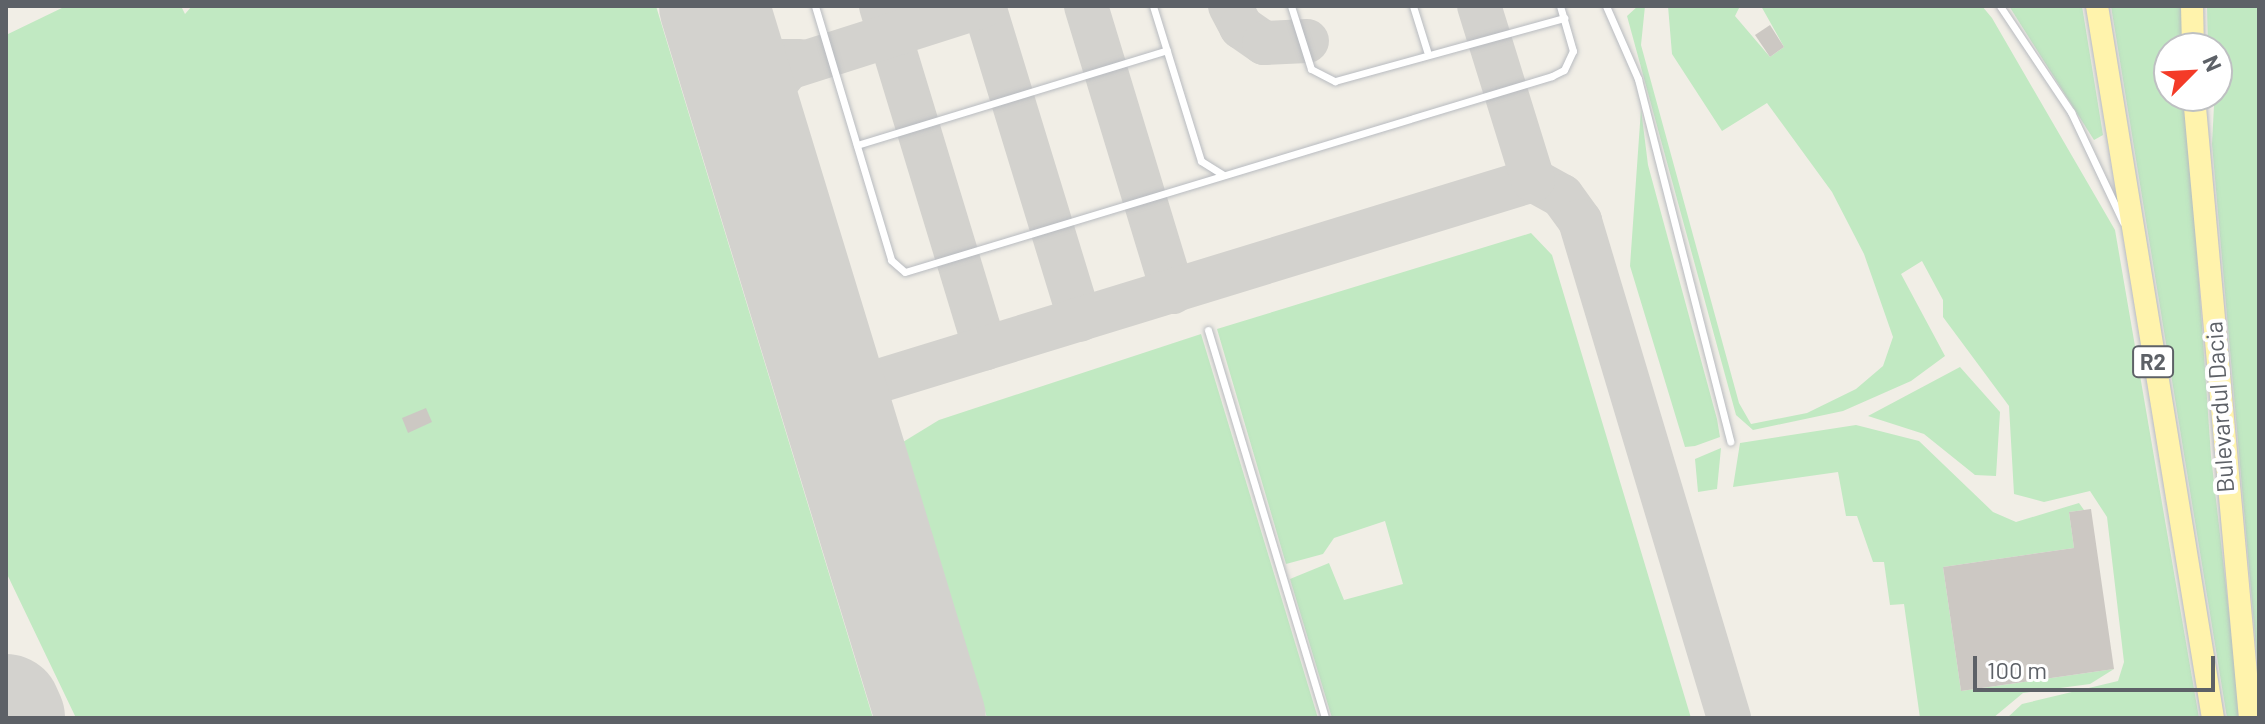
<!DOCTYPE html>
<html>
<head>
<meta charset="utf-8">
<style>
	body { margin:0 }
	#map { position:relative; width:2265px; height:724px; overflow:hidden; background:#f1eee6; font-family:Barlow,sans-serif }
	div>[style] { position:absolute }
	[style*='--x'] { left:calc(var(--x)*1px); top:calc(var(--y)*1px); width:calc(var(--w)*1px); rotate:calc(var(--a)*1deg) }
	.green>* { inset:0; background:#c1e9c2 }
	.taxiway>* { height:44px; margin:-22px; padding:0 22px; transform-origin:22px; border-radius:22px; background:#d3d2ce }
	.runway>* { height:110px; margin:-55px; padding:0 55px; transform-origin:55px; border-radius:55px; background:#d3d2ce }
	.building>* { inset:0; background:#ccc8c3 }
	.roads { filter:drop-shadow(0 0 2px #b8bbc0) drop-shadow(0 0 2px #b8bbc0) }
	.lane>* { height:7px; margin:-3.5px; padding:0 3.5px; transform-origin:3.5px; border-radius:3.5px; background:#fff }
	.primary>* { height:22px; margin:-11px; padding:0 11px; transform-origin:11px; border-radius:11px; background:#fff3ac }
	span { translate:-50% -50%; white-space:nowrap; text-align:center; line-height:1.15; -webkit-text-stroke:8px #fff; paint-order:stroke }
	.shield-label span { padding:2px 6px; background:#fff; border:2px solid; border-radius:6px; -webkit-text-stroke-width:0 }
	.shield-label { font-size:22px; color:#5d6167; font-weight:700 }
	.street-label { font-size:24px; color:#5d6167 }
	.frame { position:absolute; inset:0; border:8px solid #5d6167; pointer-events:none }
	.north { position:absolute; left:2153px; top:32px; width:80px; height:80px; box-sizing:border-box; background:#fff; border:2px solid #bec0c2; border-radius:50%; rotate:66deg; font-size:22px; font-weight:700; line-height:32px; text-align:center; color:#5d6167 }
	.north::after { content:''; display:block; margin:auto; width:28px; height:36px; background:#f43b28; clip-path:polygon(50% 0,100% 100%,50% 72%,0 100%) }
	.scale { position:absolute; left:1973px; top:656px; width:242px; height:36px; box-sizing:border-box; border:4px solid #5d6167; border-top:0; padding-left:10px; font-size:24px; line-height:28px; white-space:nowrap; color:#5d6167; -webkit-text-stroke:6px #fff; paint-order:stroke }
</style>
</head>
<body>
<div id="map">
	<div class="green">
		<i style="clip-path:polygon(66px 6px,181px 6px,185px 14px,192px 6px,656px 6px,873px 718px,76px 718px,6px 572px,6px 35px)"></i>
		<i style="clip-path:polygon(1638px 6px,1645px 6px,1641px 45px,1739px 403px,1751px 424px,1807px 413px,1856px 389px,1883px 366px,1893px 337px,1864px 254px,1832px 192px,1767px 103px,1722px 131px,1672px 54px,1668px 6px,1740px 6px,1735px 16px,1770px 57px,1784px 47px,1761px 6px,1982px 6px,1992px 18px,2115px 230px,2199px 718px,2007px 718px,2022px 704px,2118px 681px,2124px 662px,2107px 517px,2090px 491px,2044px 502px,2014px 494px,2009px 406px,1943px 317px,1943px 300px,1922px 261px,1901px 274px,1945px 356px,1911px 381px,1843px 411px,1753px 430px,1736px 415px,1627px 16px)"></i>
		<i style="clip-path:polygon(2009px 6px,2082px 6px,2103px 135px,2094px 140px)"></i>
		<i style="clip-path:polygon(2111px 6px,2182px 6px,2184px 48px,2169px 48px,2169px 96px,2186px 96px,2211px 456px,2241px 718px,2227px 718px)"></i>
		<i style="clip-path:polygon(2207px 6px,2259px 6px,2259px 682px,2212px 144px,2217px 48px,2208px 48px)"></i>
		<i style="clip-path:polygon(1641px 109px,1648px 165px,1717px 419px,1720px 437px,1695px 446px,1685px 447px,1630px 266px)"></i>
		<i style="clip-path:polygon(1531px 233px,1552px 255px,1691px 718px,1332px 718px,1290px 579px,1329px 563px,1344px 600px,1403px 584px,1385px 521px,1334px 538px,1323px 554px,1286px 564px,1217px 329px)"></i>
		<i style="clip-path:polygon(1201px 334px,1318px 718px,987px 718px,903px 442px,939px 420px)"></i>
		<i style="clip-path:polygon(1960px 367px,2000px 412px,1996px 476px,1975px 475px,1924px 434px,1868px 416px)"></i>
		<i style="clip-path:polygon(1856px 425px,1919px 441px,1993px 512px,2016px 522px,2079px 503px,2084px 510px,2069px 512px,2074px 548px,1943px 567px,1961px 691px,2114px 669px,2090px 684px,2023px 693px,1993px 718px,1920px 718px,1904px 604px,1890px 605px,1884px 562px,1873px 562px,1857px 516px,1846px 516px,1838px 472px,1733px 487px,1740px 443px)"></i>
		<i style="clip-path:polygon(1721px 448px,1717px 489px,1698px 492px,1695px 459px)"></i>
	</div>
	<div class="taxiway">
		<i style="--x:881;--y:6;--w:358;--a:73.1"></i>
		<i style="--x:984;--y:6;--w:328;--a:73"></i>
		<i style="--x:1086;--y:6;--w:299;--a:73.1"></i>
		<i style="--x:1230;--y:6;--w:24;--a:62"></i>
		<i style="--x:1241;--y:27;--w:28;--a:35"></i>
		<i style="--x:1264;--y:43;--w:43;--a:-2.7"></i>
		<i style="--x:716;--y:13;--w:47;--a:53.6"></i>
		<i style="--x:744;--y:51;--w:23;--a:25"></i>
		<i style="--x:765;--y:61;--w:35;--a:0"></i>
		<i style="--x:754;--y:137;--w:36;--a:-79"></i>
		<i style="--x:761;--y:102;--w:43;--a:-51.5"></i>
		<i style="--x:788;--y:68;--w:204;--a:-17.7"></i>
		<i style="--x:1533;--y:180;--w:33;--a:29"></i>
		<i style="--x:1562;--y:196;--w:31;--a:54"></i>
		<i style="--x:1580;--y:221;--w:519;--a:73.31"></i>
		<i style="--x:833;--y:395;--w:732;--a:-17.07"></i>
		<i style="--x:1533;--y:180;--w:182;--a:-107.2"></i>
	</div>
	<div class="runway">
		<i style="--x:714;--y:6;--w:744;--a:73.05"></i>
		<i style="--x:6;--y:709;--w:10;--a:66"></i>
	</div>
	<div class="building">
		<i style="clip-path:polygon(1770px 25px,1784px 47px,1770px 57px,1755px 35px)"></i>
		<i style="clip-path:polygon(426px 408px,432px 422px,408px 433px,402px 418px)"></i>
		<i style="clip-path:polygon(2091px 509px,2114px 669px,1961px 691px,1943px 567px,2074px 548px,2069px 512px)"></i>
	</div>
	<div class="roads">
		<div class="lane">
			<i style="--x:815;--y:6;--w:265;--a:73.3"></i>
			<i style="--x:891;--y:260;--w:18;--a:41"></i>
			<i style="--x:905;--y:272;--w:676;--a:-16.85"></i>
			<i style="--x:1552;--y:76;--w:13;--a:-27"></i>
			<i style="--x:1564;--y:70;--w:21;--a:-65"></i>
			<i style="--x:1573;--y:51;--w:47;--a:-106.1"></i>
			<i style="--x:1153;--y:6;--w:162;--a:72.8"></i>
			<i style="--x:1201;--y:161;--w:26;--a:32"></i>
			<i style="--x:1291;--y:6;--w:66;--a:72.4"></i>
			<i style="--x:1311;--y:69;--w:27;--a:27"></i>
			<i style="--x:1335;--y:81;--w:238;--a:-15.4"></i>
			<i style="--x:1413;--y:6;--w:47;--a:72.7"></i>
			<i style="--x:1606;--y:6;--w:80;--a:66.3"></i>
			<i style="--x:1638;--y:79;--w:374;--a:75.7"></i>
			<i style="--x:2000;--y:6;--w:128;--a:56.2"></i>
			<i style="--x:2071;--y:112;--w:122;--a:64.7"></i>
			<i style="--x:857;--y:145;--w:324;--a:-17"></i>
			<i style="--x:1208;--y:330;--w:405;--a:73.2"></i>
		</div>
		<div class="primary">
			<i style="--x:2097;--y:6;--w:721;--a:80.75"></i>
			<i style="--x:2192;--y:6;--w:42;--a:88.6"></i>
			<i style="--x:2194;--y:96;--w:625;--a:84.86"></i>
		</div>
	</div>
	<div class="shield-label">
		<span style="left:2153px;top:362px">R2</span>
	</div>
	<div class="street-label">
		<span style="left:2219px;top:407px;rotate:-94deg">Bulevardul Dacia</span>
	</div>
	<div class="frame"></div>
	<div class="north">N</div>
	<div class="scale">100 m</div>
</div>
</body>
</html>
